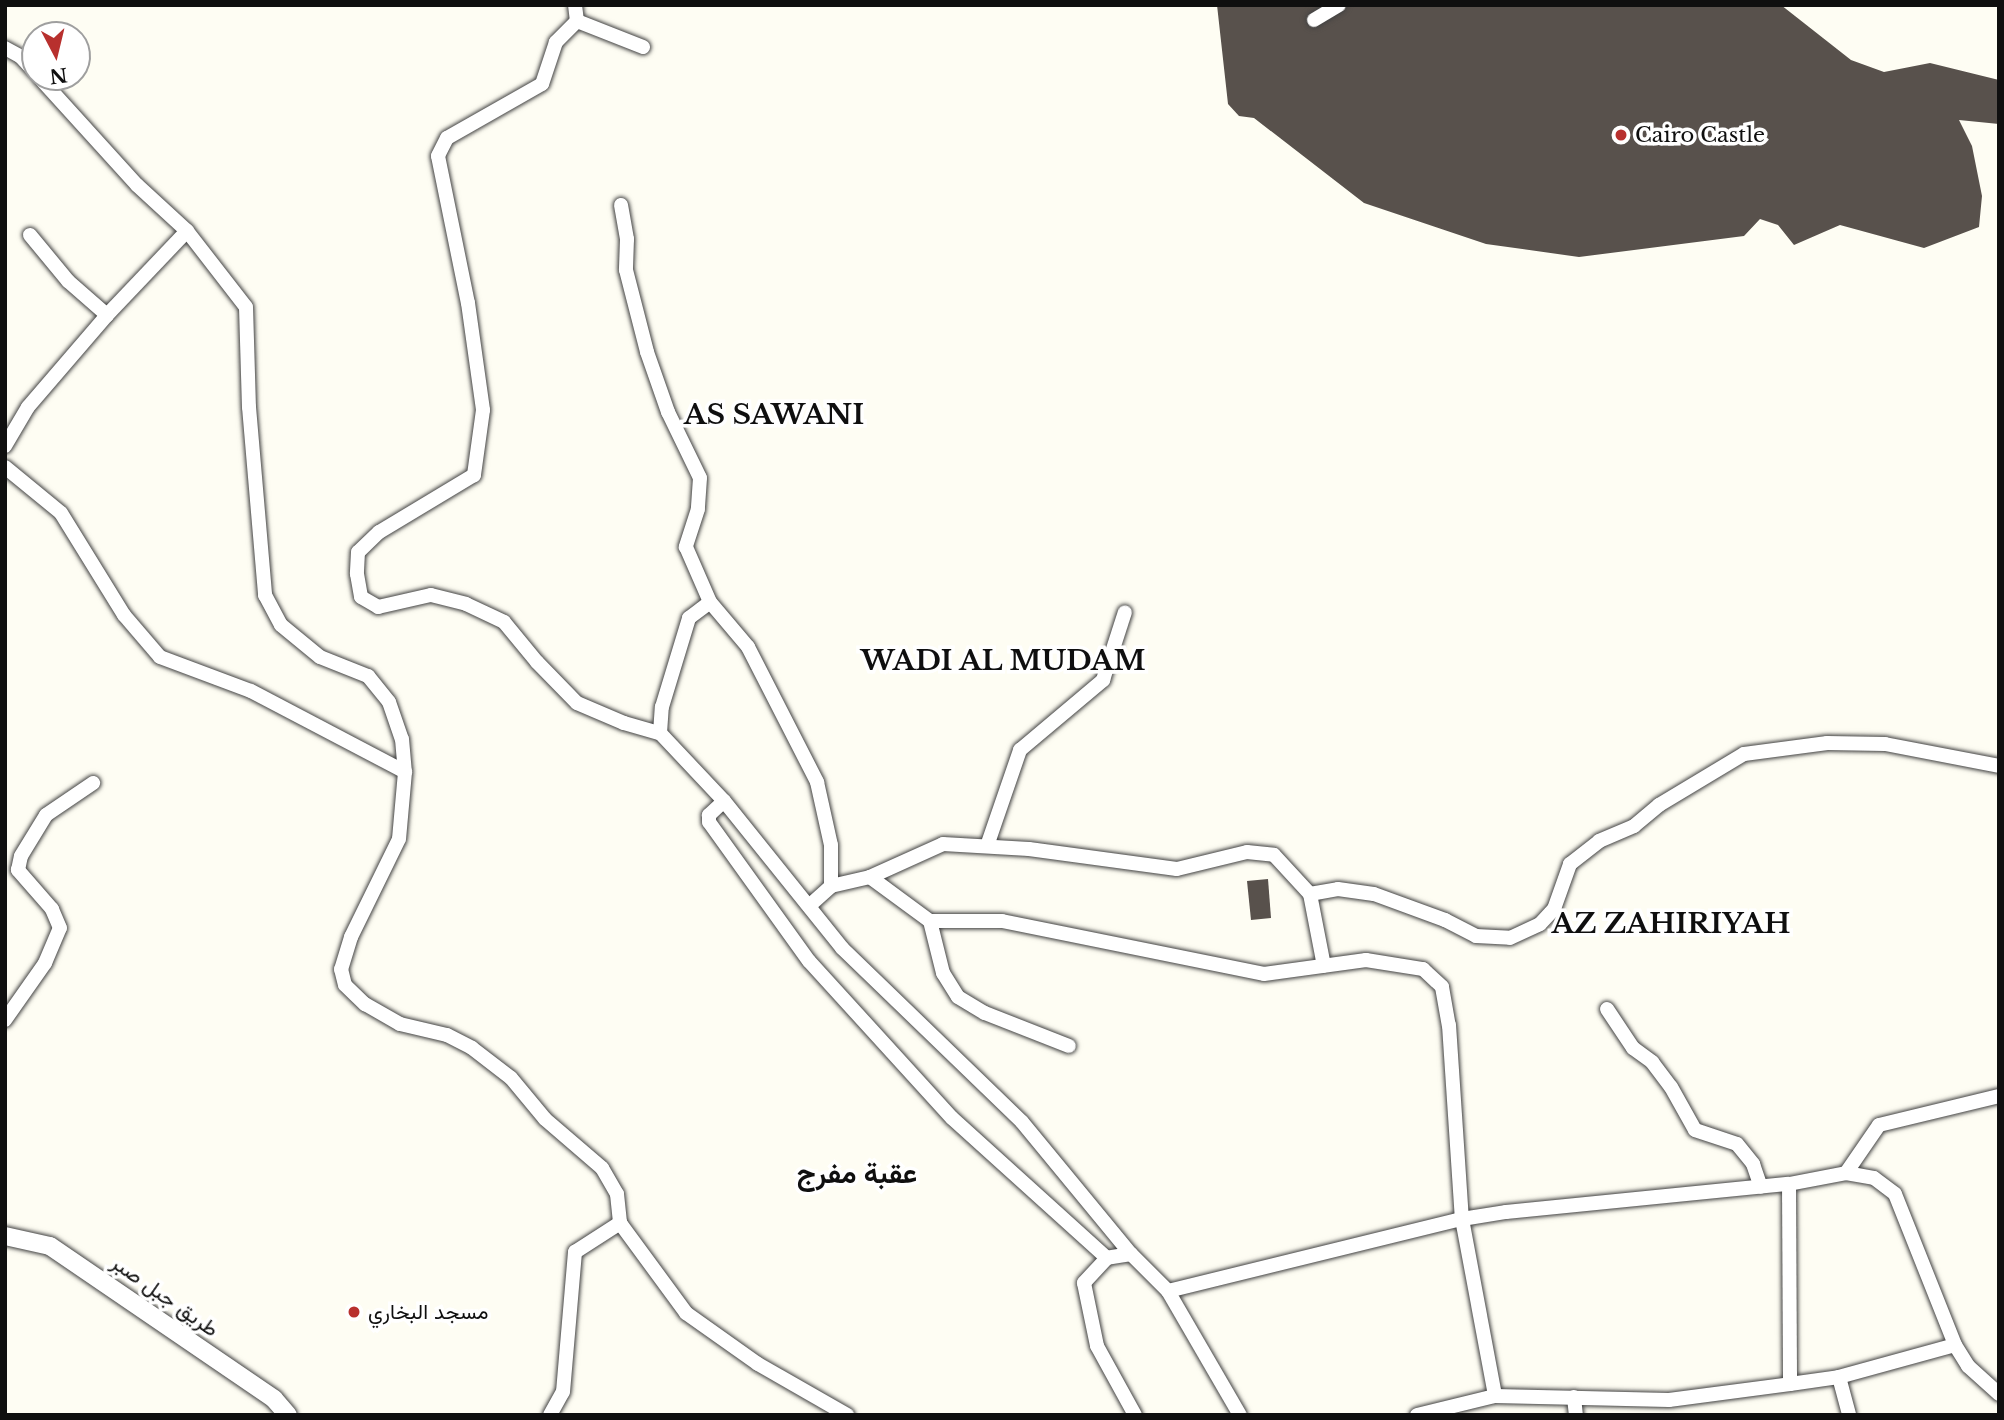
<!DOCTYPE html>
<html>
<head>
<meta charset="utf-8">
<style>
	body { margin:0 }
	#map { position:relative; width:2004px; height:1420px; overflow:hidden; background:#fefdf3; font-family:"Libre Baskerville",Vazirmatn,serif }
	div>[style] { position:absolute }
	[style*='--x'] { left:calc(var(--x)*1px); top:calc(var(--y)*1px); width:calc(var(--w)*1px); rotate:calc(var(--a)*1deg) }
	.building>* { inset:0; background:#58514c }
	.roads { filter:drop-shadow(0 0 2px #424242) drop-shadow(0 0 2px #424242) }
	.minor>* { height:14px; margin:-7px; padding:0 7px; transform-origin:7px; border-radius:7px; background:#fff }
	.tertiary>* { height:18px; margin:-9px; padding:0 9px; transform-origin:9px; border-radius:9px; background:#fff }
	.dots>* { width:19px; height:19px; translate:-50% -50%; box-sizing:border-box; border:4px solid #fff; border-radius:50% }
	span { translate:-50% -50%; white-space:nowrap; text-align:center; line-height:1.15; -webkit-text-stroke:7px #fff; paint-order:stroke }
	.poi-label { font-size:21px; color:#0f0f0f }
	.left { translate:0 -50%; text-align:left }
	.street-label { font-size:21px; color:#0f0f0f }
	.district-label { font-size:28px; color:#0f0f0f; font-weight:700 }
	.frame { position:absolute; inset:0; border:7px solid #0f0f0f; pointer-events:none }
	.north { position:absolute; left:21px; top:21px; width:70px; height:70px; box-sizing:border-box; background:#fff; border:2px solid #9f9f9f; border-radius:50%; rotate:173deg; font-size:19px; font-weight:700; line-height:28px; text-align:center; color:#0f0f0f }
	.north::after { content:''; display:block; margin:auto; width:24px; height:32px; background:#b8302e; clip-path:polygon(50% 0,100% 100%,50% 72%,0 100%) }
</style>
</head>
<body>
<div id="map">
	<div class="building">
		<i style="clip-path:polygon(1217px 5px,1781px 5px,1851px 60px,1884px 72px,1930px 63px,1999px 80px,1999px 124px,1959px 120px,1972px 146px,1982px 196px,1979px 227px,1924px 248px,1840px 225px,1794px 245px,1778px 225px,1760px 219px,1744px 236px,1579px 257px,1486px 244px,1364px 203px,1254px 118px,1239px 116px,1228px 104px)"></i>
		<i style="clip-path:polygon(1268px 879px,1271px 918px,1251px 920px,1247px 881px)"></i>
	</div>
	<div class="roads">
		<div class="minor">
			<i style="--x:575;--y:5;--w:16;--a:83"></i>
			<i style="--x:577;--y:21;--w:30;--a:135"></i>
			<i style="--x:556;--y:42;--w:44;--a:108.4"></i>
			<i style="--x:542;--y:84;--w:109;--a:150.4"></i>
			<i style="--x:447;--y:138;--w:20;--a:117"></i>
			<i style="--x:438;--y:156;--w:150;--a:78.5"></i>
			<i style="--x:468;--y:303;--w:108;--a:82"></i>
			<i style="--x:483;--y:410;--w:66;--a:97.9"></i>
			<i style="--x:474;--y:475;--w:111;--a:149"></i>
			<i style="--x:379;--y:532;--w:29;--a:136"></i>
			<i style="--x:358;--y:552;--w:22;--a:93"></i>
			<i style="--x:357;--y:574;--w:23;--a:80"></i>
			<i style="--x:361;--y:597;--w:20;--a:30"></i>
			<i style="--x:378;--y:607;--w:54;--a:-12.8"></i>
			<i style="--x:431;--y:595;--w:36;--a:14"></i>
			<i style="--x:466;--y:604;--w:42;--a:25.3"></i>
			<i style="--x:504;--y:622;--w:52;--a:50.5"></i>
			<i style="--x:537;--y:662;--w:57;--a:45.7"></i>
			<i style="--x:577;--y:703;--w:51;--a:23.1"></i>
			<i style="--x:624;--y:723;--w:37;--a:16"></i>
			<i style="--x:660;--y:733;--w:26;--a:-86"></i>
			<i style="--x:662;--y:707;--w:93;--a:-73.1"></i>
			<i style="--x:689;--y:618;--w:26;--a:-37"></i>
			<i style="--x:1314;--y:20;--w:29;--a:-31"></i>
			<i style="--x:577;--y:21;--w:71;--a:21.5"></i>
			<i style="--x:5;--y:48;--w:18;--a:29"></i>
			<i style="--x:21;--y:57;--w:21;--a:47"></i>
			<i style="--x:39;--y:77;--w:146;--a:47.8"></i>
			<i style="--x:137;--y:185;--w:68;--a:42.6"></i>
			<i style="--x:187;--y:231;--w:96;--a:52.2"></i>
			<i style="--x:246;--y:307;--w:100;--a:88.3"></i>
			<i style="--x:249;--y:407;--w:189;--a:85.1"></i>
			<i style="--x:265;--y:595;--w:34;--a:62"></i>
			<i style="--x:281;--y:625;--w:50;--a:39.4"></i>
			<i style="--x:320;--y:657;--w:52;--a:21.6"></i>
			<i style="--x:368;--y:676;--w:33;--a:51"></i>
			<i style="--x:389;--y:702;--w:39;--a:71"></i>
			<i style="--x:402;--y:739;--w:33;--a:85"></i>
			<i style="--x:405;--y:772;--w:67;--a:95.1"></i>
			<i style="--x:399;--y:839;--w:109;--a:116.1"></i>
			<i style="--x:351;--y:937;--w:34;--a:107"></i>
			<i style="--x:341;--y:969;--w:16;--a:76"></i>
			<i style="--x:345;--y:985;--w:28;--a:44"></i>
			<i style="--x:365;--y:1004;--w:40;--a:29.7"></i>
			<i style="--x:400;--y:1024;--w:48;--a:13.2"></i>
			<i style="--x:447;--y:1035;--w:28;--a:27"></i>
			<i style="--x:472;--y:1048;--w:49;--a:37.6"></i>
			<i style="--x:511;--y:1078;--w:53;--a:50.3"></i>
			<i style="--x:545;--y:1119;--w:75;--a:40.7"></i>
			<i style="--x:602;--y:1168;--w:30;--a:60"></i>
			<i style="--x:617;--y:1194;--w:29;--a:84"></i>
			<i style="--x:621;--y:205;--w:35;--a:80"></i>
			<i style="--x:627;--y:239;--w:31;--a:92"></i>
			<i style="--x:626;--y:270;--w:85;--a:75.6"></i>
			<i style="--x:647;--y:352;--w:64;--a:70.7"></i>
			<i style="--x:668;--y:412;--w:73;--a:64.1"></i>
			<i style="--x:700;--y:478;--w:31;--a:94"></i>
			<i style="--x:698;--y:509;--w:40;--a:108"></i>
			<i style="--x:686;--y:547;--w:60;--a:66.4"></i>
			<i style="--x:710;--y:602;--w:59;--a:49.8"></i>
			<i style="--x:748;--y:647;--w:152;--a:62.9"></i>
			<i style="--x:817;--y:782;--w:65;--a:77.5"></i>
			<i style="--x:831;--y:845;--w:41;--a:90"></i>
			<i style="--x:30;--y:235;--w:60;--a:50.4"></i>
			<i style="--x:68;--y:281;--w:52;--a:41.1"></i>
			<i style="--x:5;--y:446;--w:45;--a:-59.5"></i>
			<i style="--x:28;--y:407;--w:121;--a:-49.3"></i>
			<i style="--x:107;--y:315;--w:116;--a:-46.4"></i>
			<i style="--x:5;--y:467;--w:72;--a:39.4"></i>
			<i style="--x:61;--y:513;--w:120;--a:58.3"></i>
			<i style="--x:124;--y:615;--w:55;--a:49.4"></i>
			<i style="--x:160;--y:657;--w:97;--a:20.5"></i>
			<i style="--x:251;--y:691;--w:174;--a:27.7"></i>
			<i style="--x:660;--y:733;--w:93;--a:46.7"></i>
			<i style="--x:724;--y:801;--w:189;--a:51.2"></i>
			<i style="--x:842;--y:948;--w:250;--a:44"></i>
			<i style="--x:1022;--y:1122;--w:171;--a:50.5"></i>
			<i style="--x:1131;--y:1254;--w:52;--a:45"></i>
			<i style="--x:1168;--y:1291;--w:143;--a:59.9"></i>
			<i style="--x:724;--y:801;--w:21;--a:137"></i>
			<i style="--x:709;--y:815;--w:7;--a:90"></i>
			<i style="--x:709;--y:822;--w:171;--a:54.3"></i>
			<i style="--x:809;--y:961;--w:212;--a:47.7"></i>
			<i style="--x:952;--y:1118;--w:209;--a:42.1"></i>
			<i style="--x:987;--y:846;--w:102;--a:-71"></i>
			<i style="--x:1020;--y:750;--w:109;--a:-40.1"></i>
			<i style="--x:1103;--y:680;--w:71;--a:-72.1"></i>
			<i style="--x:870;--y:877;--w:74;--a:36.3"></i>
			<i style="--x:930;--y:921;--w:72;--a:0"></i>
			<i style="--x:1002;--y:921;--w:267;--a:11.4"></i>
			<i style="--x:1264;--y:974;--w:103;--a:-7.8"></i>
			<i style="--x:1366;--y:960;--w:58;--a:9"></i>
			<i style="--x:1423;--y:969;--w:26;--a:43"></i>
			<i style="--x:1442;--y:987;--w:39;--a:80"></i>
			<i style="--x:1449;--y:1025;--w:194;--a:86.2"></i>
			<i style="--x:1462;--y:1219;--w:180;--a:79.4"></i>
			<i style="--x:1310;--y:894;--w:28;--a:-10"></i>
			<i style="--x:1338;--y:889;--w:36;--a:8"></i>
			<i style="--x:1374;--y:894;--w:76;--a:20.1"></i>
			<i style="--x:1445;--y:920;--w:35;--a:27"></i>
			<i style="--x:1476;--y:936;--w:34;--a:3"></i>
			<i style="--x:1510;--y:938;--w:33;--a:-25"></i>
			<i style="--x:1540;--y:924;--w:21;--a:-47"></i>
			<i style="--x:1554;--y:909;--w:48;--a:-70.4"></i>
			<i style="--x:1570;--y:864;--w:37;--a:-38"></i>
			<i style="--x:1599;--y:841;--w:38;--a:-23"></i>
			<i style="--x:1634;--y:826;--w:33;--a:-40"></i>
			<i style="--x:1659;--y:805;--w:99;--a:-31"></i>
			<i style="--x:1744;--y:754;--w:84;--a:-7.5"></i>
			<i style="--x:1827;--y:743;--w:58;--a:1"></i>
			<i style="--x:1885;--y:744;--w:116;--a:10.9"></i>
			<i style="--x:809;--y:906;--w:30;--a:-42"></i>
			<i style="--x:831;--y:886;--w:40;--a:-13"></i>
			<i style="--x:870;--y:877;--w:80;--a:-24.3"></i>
			<i style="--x:943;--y:844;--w:86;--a:3.3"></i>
			<i style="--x:1029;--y:849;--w:149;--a:7.7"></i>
			<i style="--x:1177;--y:869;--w:72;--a:-13.7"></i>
			<i style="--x:1247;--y:852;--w:27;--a:6"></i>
			<i style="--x:1274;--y:855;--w:53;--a:47.3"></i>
			<i style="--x:1310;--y:894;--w:73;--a:79"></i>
			<i style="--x:930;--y:921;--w:54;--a:76"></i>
			<i style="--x:943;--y:973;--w:28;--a:58"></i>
			<i style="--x:958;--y:997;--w:31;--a:31"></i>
			<i style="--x:985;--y:1013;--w:90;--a:21.4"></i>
			<i style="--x:1607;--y:1009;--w:47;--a:56.3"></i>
			<i style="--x:1633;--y:1048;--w:24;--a:36"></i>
			<i style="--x:1652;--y:1062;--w:31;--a:53"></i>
			<i style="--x:1671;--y:1087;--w:49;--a:60.8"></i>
			<i style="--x:1695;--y:1130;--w:44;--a:18.4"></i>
			<i style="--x:1737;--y:1144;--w:26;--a:51"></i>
			<i style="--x:1753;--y:1164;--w:24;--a:71"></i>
			<i style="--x:5;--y:1020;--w:70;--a:-54.9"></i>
			<i style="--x:45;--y:963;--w:38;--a:-67"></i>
			<i style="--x:60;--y:928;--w:21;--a:-113"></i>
			<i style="--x:52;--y:909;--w:52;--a:-131.1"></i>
			<i style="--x:18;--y:870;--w:14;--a:-78"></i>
			<i style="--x:21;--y:856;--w:48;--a:-58.6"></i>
			<i style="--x:46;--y:815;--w:57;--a:-34.2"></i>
			<i style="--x:1846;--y:1173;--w:28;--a:10"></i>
			<i style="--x:1874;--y:1178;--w:26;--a:37"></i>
			<i style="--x:1895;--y:1194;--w:162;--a:68.3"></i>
			<i style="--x:1955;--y:1345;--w:25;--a:58"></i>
			<i style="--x:1968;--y:1366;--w:42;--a:42.1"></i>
			<i style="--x:1789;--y:1184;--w:200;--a:89.7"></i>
			<i style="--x:1131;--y:1254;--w:24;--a:171"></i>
			<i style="--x:1107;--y:1258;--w:34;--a:133"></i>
			<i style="--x:1084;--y:1283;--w:64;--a:78.3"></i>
			<i style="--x:1097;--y:1346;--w:79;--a:61.2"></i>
			<i style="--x:1168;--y:1291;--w:303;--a:-13.8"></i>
			<i style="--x:1462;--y:1219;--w:45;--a:-9"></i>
			<i style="--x:1506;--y:1212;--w:284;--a:-5.7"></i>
			<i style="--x:1789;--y:1184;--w:58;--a:-10.9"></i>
			<i style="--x:1846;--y:1173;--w:58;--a:-55.5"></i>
			<i style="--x:1879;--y:1125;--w:123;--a:-13.6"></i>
			<i style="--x:1839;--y:1377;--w:39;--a:75"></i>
			<i style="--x:1574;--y:1397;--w:18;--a:84"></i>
			<i style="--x:550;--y:1415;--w:26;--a:-61"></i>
			<i style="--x:563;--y:1392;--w:141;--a:-85.1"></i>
			<i style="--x:575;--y:1252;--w:54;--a:-32.8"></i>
			<i style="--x:620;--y:1223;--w:112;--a:53.7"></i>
			<i style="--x:686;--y:1313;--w:88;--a:35.3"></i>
			<i style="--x:758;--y:1364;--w:103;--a:29.8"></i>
			<i style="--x:1417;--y:1415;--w:80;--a:-13.7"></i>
			<i style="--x:1495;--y:1396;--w:174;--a:1.3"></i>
			<i style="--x:1669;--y:1400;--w:122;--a:-7.5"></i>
			<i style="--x:1790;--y:1384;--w:49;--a:-8.1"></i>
			<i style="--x:1839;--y:1377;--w:120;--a:-15.4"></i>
		</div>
		<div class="tertiary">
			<i style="--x:5;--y:1236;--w:46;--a:12.5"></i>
			<i style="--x:50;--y:1246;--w:271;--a:34.3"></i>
			<i style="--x:274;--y:1399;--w:21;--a:49"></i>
		</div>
	</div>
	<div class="dots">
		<i style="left:1621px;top:135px;background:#b8302e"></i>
		<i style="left:354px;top:1312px;background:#b8302e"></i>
	</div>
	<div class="poi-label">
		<span class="left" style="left:1635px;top:135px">Cairo Castle</span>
		<span class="left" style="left:368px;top:1312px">مسجد البخاري</span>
	</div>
	<div class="street-label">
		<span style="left:165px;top:1296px;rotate:35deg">طريق جبل صبر</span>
	</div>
	<div class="district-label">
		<span style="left:774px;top:415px">AS SAWANI</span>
		<span style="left:1003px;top:661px">WADI AL MUDAM</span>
		<span style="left:1671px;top:924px">AZ ZAHIRIYAH</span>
		<span style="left:857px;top:1174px">عقبة مفرج</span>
	</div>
	<div class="frame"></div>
	<div class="north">N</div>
</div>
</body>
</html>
